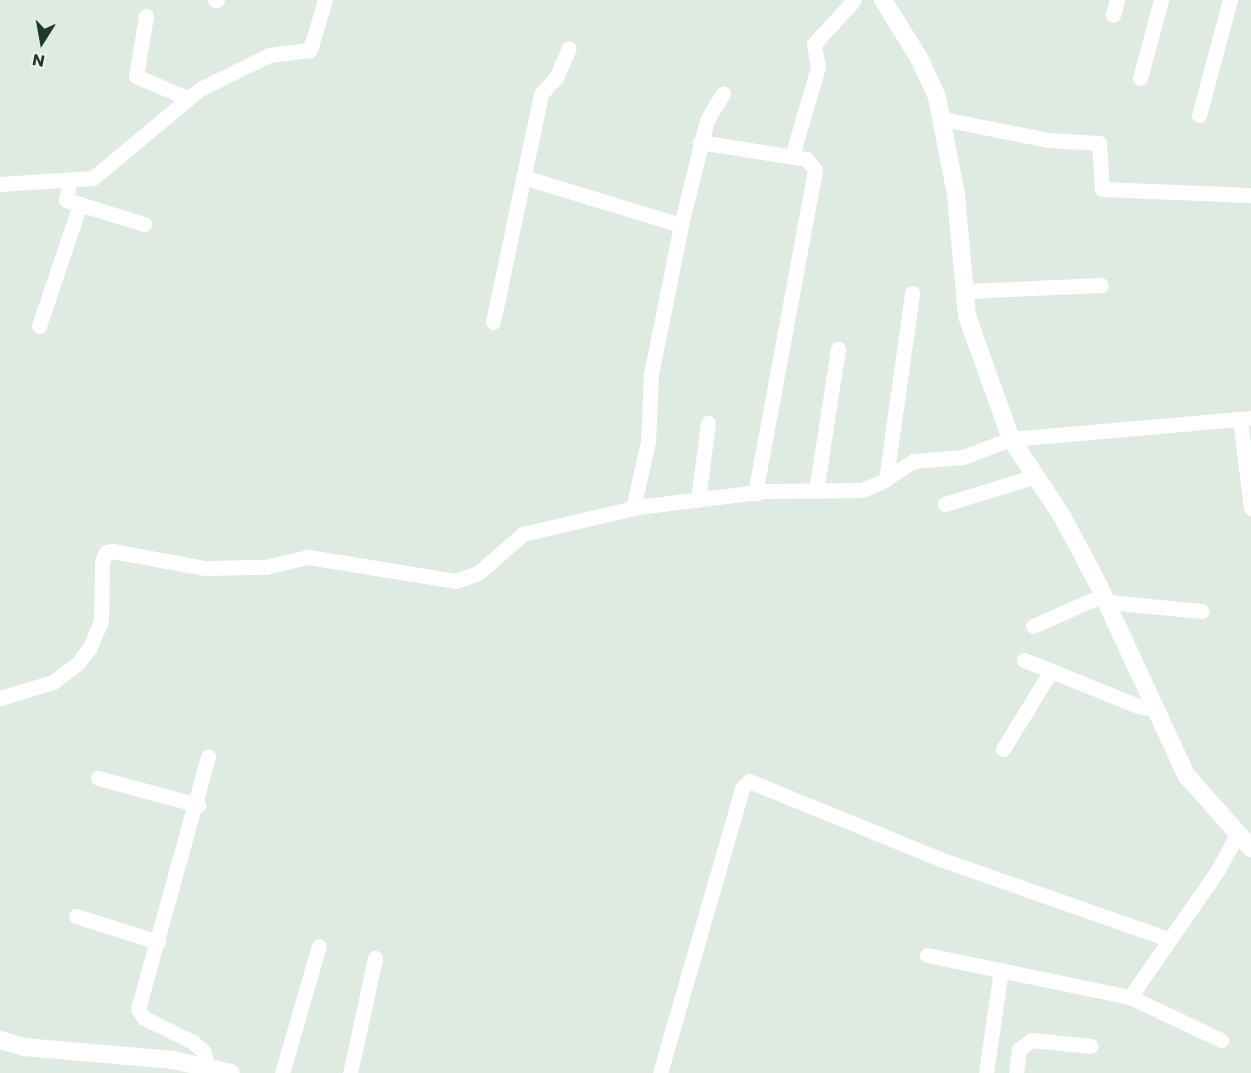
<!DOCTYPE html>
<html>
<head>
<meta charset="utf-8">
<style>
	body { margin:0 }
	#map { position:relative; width:1251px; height:1073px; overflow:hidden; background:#deeae2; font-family:Poppins,sans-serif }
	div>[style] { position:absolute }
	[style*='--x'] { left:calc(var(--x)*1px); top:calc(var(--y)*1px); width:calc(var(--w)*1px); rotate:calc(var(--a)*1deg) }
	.minor>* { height:15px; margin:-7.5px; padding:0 7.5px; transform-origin:7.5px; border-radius:7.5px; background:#fff }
	.tertiary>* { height:18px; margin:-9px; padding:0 9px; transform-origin:9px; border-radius:9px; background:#fff }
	span { translate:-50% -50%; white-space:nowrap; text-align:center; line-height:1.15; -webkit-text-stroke:4.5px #eef7f1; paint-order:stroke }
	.north { position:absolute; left:12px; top:12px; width:60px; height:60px; -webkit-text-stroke:4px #eef7f1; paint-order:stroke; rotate:191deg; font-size:16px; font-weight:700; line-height:24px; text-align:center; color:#1f3a2d }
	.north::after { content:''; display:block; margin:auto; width:21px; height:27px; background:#1f3a2d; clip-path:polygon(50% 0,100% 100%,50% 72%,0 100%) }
</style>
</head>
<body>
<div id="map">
	<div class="minor">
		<i style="--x:215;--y:0;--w:2;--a:0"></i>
		<i style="--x:1113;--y:15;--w:16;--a:-75"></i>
		<i style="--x:146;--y:16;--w:61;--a:99.5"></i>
		<i style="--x:136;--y:76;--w:56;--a:23.3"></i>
		<i style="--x:1140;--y:78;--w:81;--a:-74.9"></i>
		<i style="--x:1199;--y:115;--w:119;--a:-74.9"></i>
		<i style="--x:943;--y:119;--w:107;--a:11.3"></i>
		<i style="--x:1048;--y:140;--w:51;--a:3.4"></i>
		<i style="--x:1099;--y:143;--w:46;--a:86.3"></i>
		<i style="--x:1102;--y:189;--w:149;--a:2.3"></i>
		<i style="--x:700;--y:142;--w:107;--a:9.1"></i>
		<i style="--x:806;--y:159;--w:14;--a:51"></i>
		<i style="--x:815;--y:170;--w:329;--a:100.5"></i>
		<i style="--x:792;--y:156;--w:93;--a:-73.7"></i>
		<i style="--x:818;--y:67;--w:23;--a:-100"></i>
		<i style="--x:814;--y:44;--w:59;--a:-47.7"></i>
		<i style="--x:523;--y:177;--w:165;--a:16.9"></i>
		<i style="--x:69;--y:182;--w:18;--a:99"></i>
		<i style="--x:66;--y:200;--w:82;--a:17.1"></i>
		<i style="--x:0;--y:184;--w:93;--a:-3.7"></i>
		<i style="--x:93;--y:178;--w:139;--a:-39.8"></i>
		<i style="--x:200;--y:89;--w:77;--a:-26.2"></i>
		<i style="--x:269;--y:55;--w:41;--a:-7"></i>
		<i style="--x:310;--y:50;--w:52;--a:-73.3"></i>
		<i style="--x:965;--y:291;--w:136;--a:-2.5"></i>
		<i style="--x:493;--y:322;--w:233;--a:-78.1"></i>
		<i style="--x:541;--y:94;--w:24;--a:-48"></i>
		<i style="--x:557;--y:76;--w:30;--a:-67"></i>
		<i style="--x:39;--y:326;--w:129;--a:-71.4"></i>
		<i style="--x:1240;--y:420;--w:89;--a:82.9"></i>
		<i style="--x:886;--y:479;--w:188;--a:-82"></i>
		<i style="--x:816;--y:491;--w:144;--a:-81.2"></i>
		<i style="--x:698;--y:500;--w:78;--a:-82.6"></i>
		<i style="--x:945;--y:504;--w:95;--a:-17.1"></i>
		<i style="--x:633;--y:508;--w:68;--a:-77.2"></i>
		<i style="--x:648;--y:442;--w:68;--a:-87.5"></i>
		<i style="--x:651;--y:374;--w:152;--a:-78.6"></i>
		<i style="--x:681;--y:225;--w:108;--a:-76.1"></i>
		<i style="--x:707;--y:120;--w:31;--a:-59"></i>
		<i style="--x:1107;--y:602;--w:95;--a:5.4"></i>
		<i style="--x:1033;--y:626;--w:77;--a:-23.9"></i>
		<i style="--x:1024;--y:660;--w:123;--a:22"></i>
		<i style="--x:1138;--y:706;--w:17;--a:10"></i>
		<i style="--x:0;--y:698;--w:55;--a:-16.8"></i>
		<i style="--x:53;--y:682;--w:31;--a:-37"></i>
		<i style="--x:78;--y:663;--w:20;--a:-53"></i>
		<i style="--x:90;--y:647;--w:28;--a:-67"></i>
		<i style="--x:101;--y:621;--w:60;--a:-89"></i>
		<i style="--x:102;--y:561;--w:10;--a:-66"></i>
		<i style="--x:106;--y:552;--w:6;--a:-9"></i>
		<i style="--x:112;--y:551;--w:95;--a:10.4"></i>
		<i style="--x:205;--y:568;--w:60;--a:-1"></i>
		<i style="--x:265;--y:567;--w:44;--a:-13.1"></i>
		<i style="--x:308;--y:557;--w:150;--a:9.2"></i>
		<i style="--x:456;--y:581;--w:23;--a:-20"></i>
		<i style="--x:478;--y:573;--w:60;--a:-40.9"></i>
		<i style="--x:523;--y:534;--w:118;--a:-13.2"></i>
		<i style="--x:638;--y:507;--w:129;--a:-7.1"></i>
		<i style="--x:766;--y:491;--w:96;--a:-0.6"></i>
		<i style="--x:862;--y:490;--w:21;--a:-23"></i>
		<i style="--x:881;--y:482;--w:38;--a:-33"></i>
		<i style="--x:913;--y:461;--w:50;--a:-4.6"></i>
		<i style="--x:963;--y:457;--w:51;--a:-20.6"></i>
		<i style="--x:1011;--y:439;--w:241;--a:-5"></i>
		<i style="--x:1003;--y:749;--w:92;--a:-58.4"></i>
		<i style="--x:98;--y:778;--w:104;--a:15.1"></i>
		<i style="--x:76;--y:916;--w:86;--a:17.6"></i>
		<i style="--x:927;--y:955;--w:207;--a:11.7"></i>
		<i style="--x:1130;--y:997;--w:101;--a:25.3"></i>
		<i style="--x:1130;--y:997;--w:155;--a:-55.3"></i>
		<i style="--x:1218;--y:870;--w:40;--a:-62"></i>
		<i style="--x:206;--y:1073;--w:5;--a:-68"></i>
		<i style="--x:208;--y:1068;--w:18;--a:-106"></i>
		<i style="--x:203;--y:1051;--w:13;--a:-138"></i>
		<i style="--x:193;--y:1042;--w:55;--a:-153.9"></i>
		<i style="--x:144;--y:1018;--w:11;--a:-124"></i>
		<i style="--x:138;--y:1009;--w:262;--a:-74.5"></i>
		<i style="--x:282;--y:1073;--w:132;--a:-73.8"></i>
		<i style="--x:350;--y:1073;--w:118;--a:-77.7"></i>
		<i style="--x:660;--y:1073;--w:297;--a:-73.9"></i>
		<i style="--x:742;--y:788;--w:10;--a:-45"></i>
		<i style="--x:749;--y:781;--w:206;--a:22.2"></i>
		<i style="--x:940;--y:859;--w:243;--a:19.3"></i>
		<i style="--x:986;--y:1073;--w:104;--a:-81.7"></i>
		<i style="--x:1016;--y:1073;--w:24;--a:-83"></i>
		<i style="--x:1019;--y:1049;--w:16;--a:-35"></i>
		<i style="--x:1032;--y:1040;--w:59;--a:5.8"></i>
	</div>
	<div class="tertiary">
		<i style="--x:883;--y:0;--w:68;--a:58.2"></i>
		<i style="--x:919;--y:58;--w:43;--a:65.2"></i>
		<i style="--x:937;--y:97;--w:100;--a:79"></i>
		<i style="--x:956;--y:195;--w:121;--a:84.8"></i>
		<i style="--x:967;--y:316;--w:131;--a:70.3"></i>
		<i style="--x:1011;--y:439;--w:92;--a:56.5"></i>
		<i style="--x:1062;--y:516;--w:75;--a:62.1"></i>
		<i style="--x:1097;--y:582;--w:213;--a:65.2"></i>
		<i style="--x:1186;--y:775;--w:98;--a:48.3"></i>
		<i style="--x:0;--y:1040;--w:25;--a:16"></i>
		<i style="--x:24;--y:1047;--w:150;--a:5"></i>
		<i style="--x:173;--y:1060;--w:59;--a:12.6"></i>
	</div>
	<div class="north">N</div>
</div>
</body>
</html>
